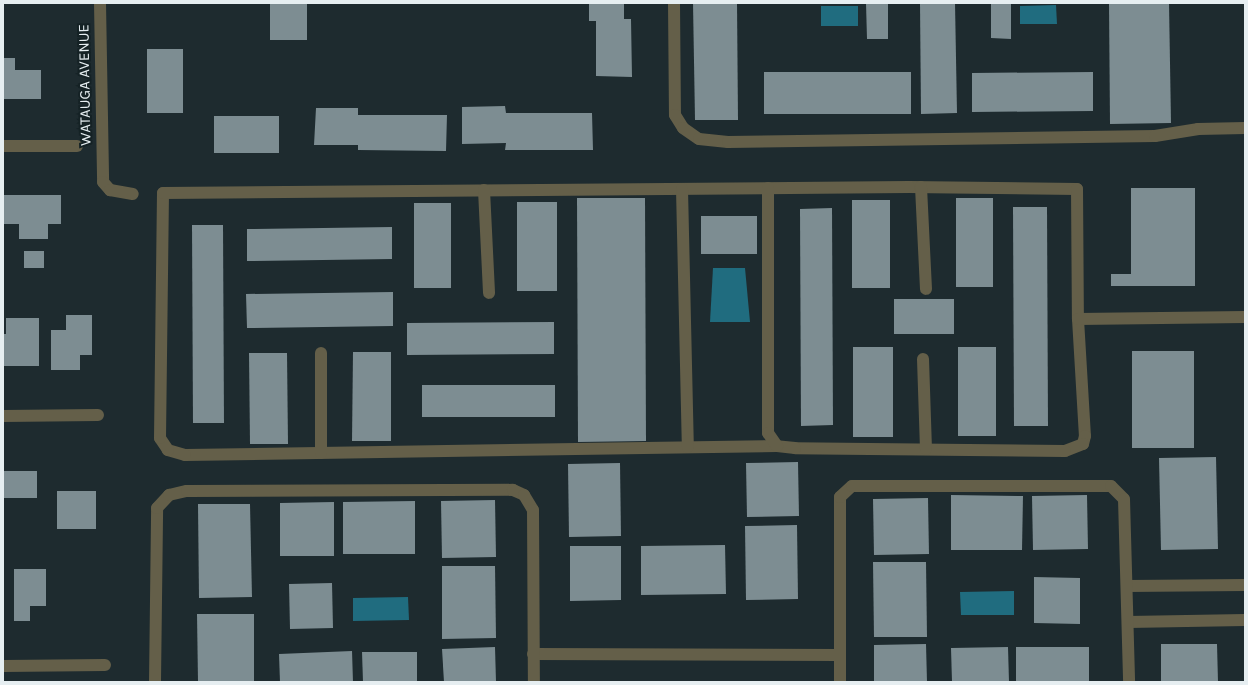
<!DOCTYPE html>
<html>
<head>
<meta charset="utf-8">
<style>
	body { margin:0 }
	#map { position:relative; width:1248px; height:685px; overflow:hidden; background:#1e2b2f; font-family:Karla,sans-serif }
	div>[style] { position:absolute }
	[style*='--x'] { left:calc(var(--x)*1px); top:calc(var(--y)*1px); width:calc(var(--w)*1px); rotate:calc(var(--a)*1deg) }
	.water>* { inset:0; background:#206c7f }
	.building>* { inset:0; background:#7d8d92 }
	.minor>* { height:12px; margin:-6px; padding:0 6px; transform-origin:6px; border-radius:6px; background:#645f49 }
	span { translate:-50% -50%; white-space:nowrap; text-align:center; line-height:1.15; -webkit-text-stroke:4px #152225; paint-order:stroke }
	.street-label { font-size:15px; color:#e6eef1 }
	.frame { position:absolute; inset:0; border:4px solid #e6eef1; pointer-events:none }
</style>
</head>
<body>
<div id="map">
	<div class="water">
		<i style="clip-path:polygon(1056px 5px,1057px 24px,1020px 24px,1020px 6px)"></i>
		<i style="clip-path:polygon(821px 6px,858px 6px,858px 26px,821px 26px)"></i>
		<i style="clip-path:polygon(713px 268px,745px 268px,750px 322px,710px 322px)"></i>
		<i style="clip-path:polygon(1014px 591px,1014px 615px,961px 615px,960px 592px)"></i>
		<i style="clip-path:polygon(408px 597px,409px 620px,353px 621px,353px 598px)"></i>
	</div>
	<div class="building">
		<i style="clip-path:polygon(270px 3px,307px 3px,307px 40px,270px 40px)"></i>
		<i style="clip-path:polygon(589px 3px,624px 3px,624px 19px,631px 19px,632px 77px,596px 76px,596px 21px,589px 21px)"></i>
		<i style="clip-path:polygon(693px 3px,737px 3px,738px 120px,695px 120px)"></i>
		<i style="clip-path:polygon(866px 3px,888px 3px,888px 39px,867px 39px)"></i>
		<i style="clip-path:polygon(920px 3px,955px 3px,957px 113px,921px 114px)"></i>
		<i style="clip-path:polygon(991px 3px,1011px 3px,1011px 39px,991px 38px)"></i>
		<i style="clip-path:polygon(1109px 3px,1169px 3px,1171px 123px,1110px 124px)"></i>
		<i style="clip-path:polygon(147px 49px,183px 49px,183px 113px,147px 113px)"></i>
		<i style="clip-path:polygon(3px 58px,15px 58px,15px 70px,41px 70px,41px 99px,3px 99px)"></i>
		<i style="clip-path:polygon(764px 72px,911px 72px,911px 114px,764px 114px)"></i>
		<i style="clip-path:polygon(1093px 72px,1093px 111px,972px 112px,972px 73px)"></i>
		<i style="clip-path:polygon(505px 106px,506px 113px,592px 113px,593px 150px,505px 150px,506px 143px,462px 144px,462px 107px)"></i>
		<i style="clip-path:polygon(316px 108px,358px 108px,358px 115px,447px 115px,446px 151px,358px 150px,358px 145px,314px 145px)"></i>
		<i style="clip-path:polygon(214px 116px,279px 116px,279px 153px,214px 153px)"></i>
		<i style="clip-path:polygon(1131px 188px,1195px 188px,1195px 286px,1111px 286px,1111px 274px,1131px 274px)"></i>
		<i style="clip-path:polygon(4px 195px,61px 195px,61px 224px,48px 224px,48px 239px,19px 239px,19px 224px,4px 224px)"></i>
		<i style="clip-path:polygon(577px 198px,645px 198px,646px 441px,578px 442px)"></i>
		<i style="clip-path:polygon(956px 198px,993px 198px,993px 287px,956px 287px)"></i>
		<i style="clip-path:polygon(852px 200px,890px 200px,890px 288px,852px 288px)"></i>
		<i style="clip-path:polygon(517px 202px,557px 202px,557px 291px,517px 291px)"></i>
		<i style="clip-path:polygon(414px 203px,451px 203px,451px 288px,414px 288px)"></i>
		<i style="clip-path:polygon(1013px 207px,1047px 207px,1048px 426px,1014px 426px)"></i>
		<i style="clip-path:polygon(832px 208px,833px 425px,801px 426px,800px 209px)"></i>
		<i style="clip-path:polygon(701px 216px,757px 216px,757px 254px,701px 254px)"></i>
		<i style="clip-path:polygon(192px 225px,223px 225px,224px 423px,193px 423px)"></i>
		<i style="clip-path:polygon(392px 227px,392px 259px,247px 261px,247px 229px)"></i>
		<i style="clip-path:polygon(24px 251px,44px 251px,44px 268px,24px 268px)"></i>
		<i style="clip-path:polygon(393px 292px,393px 326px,247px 328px,246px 294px)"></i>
		<i style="clip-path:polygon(894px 299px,954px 299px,954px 334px,894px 334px)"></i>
		<i style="clip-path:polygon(66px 315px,92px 315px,92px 355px,80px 355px,80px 370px,51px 370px,51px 330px,66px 330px)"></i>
		<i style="clip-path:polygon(6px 318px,39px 318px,39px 366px,3px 366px,3px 334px,6px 334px)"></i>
		<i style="clip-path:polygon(554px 322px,554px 354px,407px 355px,407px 323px)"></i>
		<i style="clip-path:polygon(853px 347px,893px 347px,893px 437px,853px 437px)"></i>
		<i style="clip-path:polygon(958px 347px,996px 347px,996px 436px,958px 436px)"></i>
		<i style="clip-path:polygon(1132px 351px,1194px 351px,1194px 448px,1132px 448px)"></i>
		<i style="clip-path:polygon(353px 352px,391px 352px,391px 441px,352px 441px)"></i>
		<i style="clip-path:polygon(249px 353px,287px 353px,288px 444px,250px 444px)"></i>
		<i style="clip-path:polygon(422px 385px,555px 385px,555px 417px,422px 417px)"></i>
		<i style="clip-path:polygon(1216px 457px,1218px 549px,1161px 550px,1159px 458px)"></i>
		<i style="clip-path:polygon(798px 462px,799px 516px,747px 517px,746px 463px)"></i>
		<i style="clip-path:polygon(620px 463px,621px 536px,569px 537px,568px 464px)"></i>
		<i style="clip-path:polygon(3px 471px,37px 471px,37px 498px,3px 498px)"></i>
		<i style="clip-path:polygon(57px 491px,96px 491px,96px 529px,57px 529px)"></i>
		<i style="clip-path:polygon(951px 495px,1023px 496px,1022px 550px,951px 550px)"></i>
		<i style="clip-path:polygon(1087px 495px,1088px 549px,1033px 550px,1032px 496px)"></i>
		<i style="clip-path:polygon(928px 498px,929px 554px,874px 555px,873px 499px)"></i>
		<i style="clip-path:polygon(495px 500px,496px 557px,442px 558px,441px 501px)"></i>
		<i style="clip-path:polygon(415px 501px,415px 554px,343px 554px,343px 502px)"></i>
		<i style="clip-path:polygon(334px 502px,334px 556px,280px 556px,280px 503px)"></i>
		<i style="clip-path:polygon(198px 504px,250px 504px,252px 597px,199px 598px)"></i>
		<i style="clip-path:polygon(797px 525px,798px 599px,746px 600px,745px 526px)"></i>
		<i style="clip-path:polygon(725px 545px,726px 594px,641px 595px,641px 546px)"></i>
		<i style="clip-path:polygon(570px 546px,621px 546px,621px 600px,570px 601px)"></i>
		<i style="clip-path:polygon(873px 562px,926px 562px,927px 637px,874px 637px)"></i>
		<i style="clip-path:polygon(442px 566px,495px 566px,496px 638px,442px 639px)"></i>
		<i style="clip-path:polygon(14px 569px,46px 569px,46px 606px,30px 606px,30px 621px,14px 621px)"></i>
		<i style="clip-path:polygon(1034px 577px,1080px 578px,1080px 624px,1034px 623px)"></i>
		<i style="clip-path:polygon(332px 583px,333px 628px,290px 629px,289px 584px)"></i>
		<i style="clip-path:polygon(197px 614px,254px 614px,254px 682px,198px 682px)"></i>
		<i style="clip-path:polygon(926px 644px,927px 682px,874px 682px,874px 645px)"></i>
		<i style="clip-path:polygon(1161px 644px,1217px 644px,1218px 682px,1161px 682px)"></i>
		<i style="clip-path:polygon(495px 647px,496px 682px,444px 682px,442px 649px)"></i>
		<i style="clip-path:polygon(1008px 647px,1009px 682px,952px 682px,951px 648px)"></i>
		<i style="clip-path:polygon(1016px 647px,1089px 647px,1089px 682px,1016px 682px)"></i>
		<i style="clip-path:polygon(352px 651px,353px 682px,280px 682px,279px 654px)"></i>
		<i style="clip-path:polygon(362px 652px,417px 652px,417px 682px,363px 682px)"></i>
	</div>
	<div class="minor">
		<i style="--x:100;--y:3;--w:179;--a:89"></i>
		<i style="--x:103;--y:182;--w:11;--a:49"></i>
		<i style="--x:110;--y:190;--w:23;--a:10"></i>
		<i style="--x:674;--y:3;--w:112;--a:89.5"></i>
		<i style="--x:675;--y:115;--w:15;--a:58"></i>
		<i style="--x:683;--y:128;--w:19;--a:35"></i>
		<i style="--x:699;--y:139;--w:29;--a:6"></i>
		<i style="--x:728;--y:142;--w:427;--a:-0.8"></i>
		<i style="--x:1155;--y:136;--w:44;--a:-9.2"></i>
		<i style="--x:1198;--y:129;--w:47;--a:-1.2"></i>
		<i style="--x:3;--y:146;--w:74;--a:0"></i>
		<i style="--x:909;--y:187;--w:168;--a:0.7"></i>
		<i style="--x:1077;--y:189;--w:130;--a:89.6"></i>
		<i style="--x:1078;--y:319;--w:117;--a:86.6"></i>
		<i style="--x:1085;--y:436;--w:8;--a:104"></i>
		<i style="--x:1083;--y:444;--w:19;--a:159"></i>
		<i style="--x:1065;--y:451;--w:270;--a:-179.4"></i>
		<i style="--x:795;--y:448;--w:18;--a:-174"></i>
		<i style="--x:777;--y:446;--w:592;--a:179.13"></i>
		<i style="--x:185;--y:455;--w:18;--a:-164"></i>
		<i style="--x:168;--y:450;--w:14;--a:-124"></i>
		<i style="--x:160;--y:438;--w:245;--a:-89.3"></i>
		<i style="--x:163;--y:193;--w:746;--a:-0.46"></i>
		<i style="--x:921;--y:187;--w:102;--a:87.2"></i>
		<i style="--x:768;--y:188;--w:245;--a:90"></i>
		<i style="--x:768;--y:433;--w:16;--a:55"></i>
		<i style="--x:682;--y:189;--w:258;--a:88.7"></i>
		<i style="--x:484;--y:190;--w:103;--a:87.2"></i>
		<i style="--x:1078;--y:319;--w:167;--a:-0.7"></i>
		<i style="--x:321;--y:353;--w:100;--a:90"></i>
		<i style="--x:923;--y:359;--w:90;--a:88.1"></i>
		<i style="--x:3;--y:416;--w:95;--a:-0.6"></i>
		<i style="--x:1127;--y:586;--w:118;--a:-0.5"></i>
		<i style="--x:1128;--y:622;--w:117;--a:-1"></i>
		<i style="--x:533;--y:654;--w:307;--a:0.2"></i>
		<i style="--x:3;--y:666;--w:102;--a:-0.6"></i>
		<i style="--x:155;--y:682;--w:174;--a:-89.3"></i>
		<i style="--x:157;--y:508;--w:18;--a:-47"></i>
		<i style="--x:169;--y:495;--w:18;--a:-13"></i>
		<i style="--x:187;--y:491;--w:326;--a:-0.2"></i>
		<i style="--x:513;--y:490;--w:12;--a:24"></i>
		<i style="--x:524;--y:495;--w:17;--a:59"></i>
		<i style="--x:533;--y:510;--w:172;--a:89.7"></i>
		<i style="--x:840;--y:682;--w:185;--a:-90"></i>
		<i style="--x:840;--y:497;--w:16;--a:-43"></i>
		<i style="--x:852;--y:486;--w:259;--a:0"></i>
		<i style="--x:1111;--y:486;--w:18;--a:45"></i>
		<i style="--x:1124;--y:499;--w:183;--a:88.4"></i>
	</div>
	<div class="street-label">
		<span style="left:85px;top:85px;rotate:-91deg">WATAUGA AVENUE</span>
	</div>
	<div class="frame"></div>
</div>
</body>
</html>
